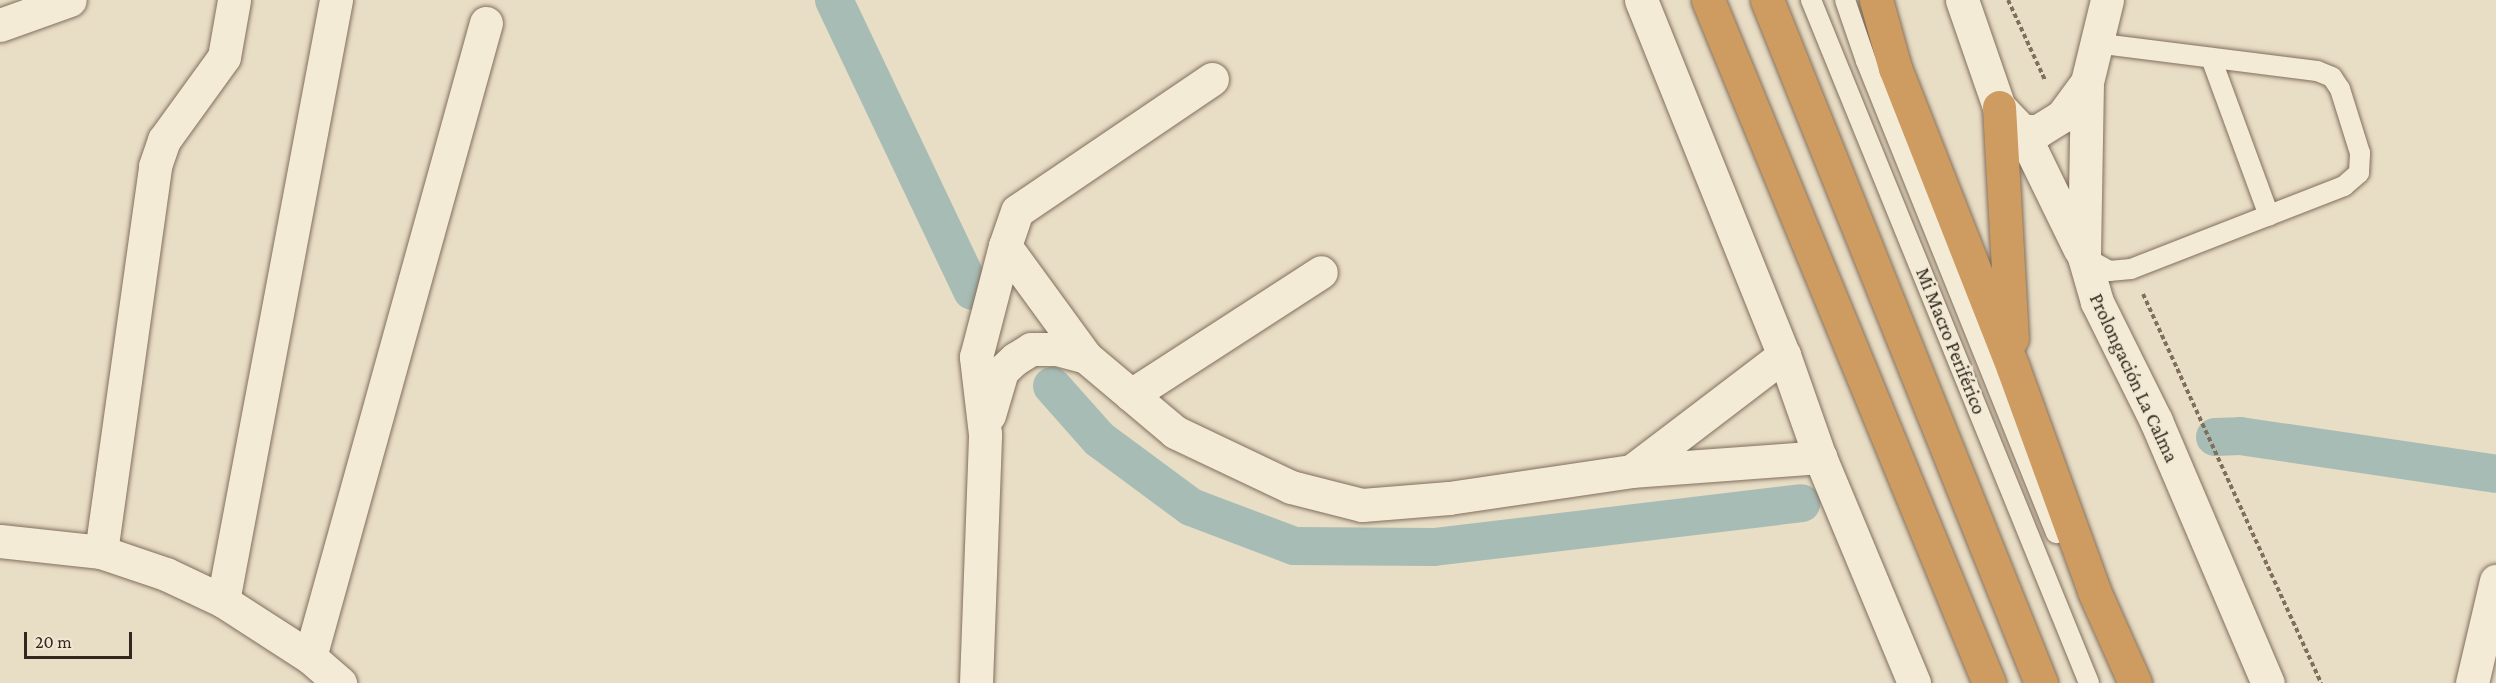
<!DOCTYPE html>
<html>
<head>
<meta charset="utf-8">
<style>
	body { margin:0 }
	#map { position:relative; width:2496px; height:683px; overflow:hidden; background:#e8ddc5; font-family:"Crimson Pro",serif }
	div>[style] { position:absolute }
	[style*='--x'] { left:calc(var(--x)*1px); top:calc(var(--y)*1px); width:calc(var(--w)*1px); rotate:calc(var(--a)*1deg) }
	.canal>* { height:38px; margin:-19px; padding:0 19px; transform-origin:19px; border-radius:19px; background:#a6bcb5 }
	.path>* { height:4px; margin-top:-2px; transform-origin:0; background:repeating-linear-gradient(90deg,#816f5d 0 4.5px,transparent 0 7.5px) }
	.roads { filter:drop-shadow(0 0 2px #816f5d) drop-shadow(0 0 2px #816f5d) }
	.lane>* { height:20px; margin:-10px; padding:0 10px; transform-origin:10px; border-radius:10px; background:#f4ebd7 }
	.street>* { height:33px; margin:-16.5px; padding:0 16.5px; transform-origin:16.5px; border-radius:16.5px; background:#f4ebd7 }
	.secondary>* { height:33px; margin:-16.5px; padding:0 16.5px; transform-origin:16.5px; border-radius:16.5px; background:#f4ebd7 }
	.highway>* { height:33px; margin:-16.5px; padding:0 16.5px; transform-origin:16.5px; border-radius:16.5px; background:#ce9b60 }
	span { translate:-50% -50%; white-space:nowrap; text-align:center; line-height:1.15; -webkit-text-stroke:4.5px #f1e8d3; paint-order:stroke }
	.street-label { font-size:20px; color:#33281f }
	.scale { position:absolute; left:24px; top:632px; width:108px; height:27px; box-sizing:border-box; border:3px solid #33281f; border-top:0; padding-left:8px; font-size:18px; line-height:21px; white-space:nowrap; color:#33281f; -webkit-text-stroke:4px #f1e8d3; paint-order:stroke }
</style>
</head>
<body>
<div id="map">
	<div class="canal">
		<i style="--x:834;--y:0;--w:322;--a:64.6"></i>
		<i style="--x:1052;--y:386;--w:71;--a:48.4"></i>
		<i style="--x:1099;--y:439;--w:114;--a:36.5"></i>
		<i style="--x:1191;--y:507;--w:110;--a:20.7"></i>
		<i style="--x:1294;--y:546;--w:140;--a:0.4"></i>
		<i style="--x:1434;--y:547;--w:370;--a:-6.8"></i>
		<i style="--x:2215;--y:437;--w:25;--a:-2"></i>
		<i style="--x:2240;--y:436;--w:259;--a:8.4"></i>
	</div>
	<div class="path">
		<i style="--x:2008;--y:0;--w:88;--a:65.2"></i>
		<i style="--x:2143;--y:294;--w:428;--a:65.4"></i>
	</div>
	<div class="roads">
		<div class="lane">
			<i style="--x:1811;--y:0;--w:737;--a:67.85"></i>
			<i style="--x:1845;--y:0;--w:65;--a:71"></i>
			<i style="--x:1866;--y:61;--w:509;--a:68.07"></i>
			<i style="--x:2211;--y:58;--w:168;--a:69.8"></i>
			<i style="--x:2084;--y:257;--w:29;--a:29"></i>
			<i style="--x:2109;--y:271;--w:22;--a:-5"></i>
			<i style="--x:2131;--y:269;--w:229;--a:-21.3"></i>
			<i style="--x:2344;--y:186;--w:20;--a:-41"></i>
			<i style="--x:2359;--y:173;--w:20;--a:-87"></i>
			<i style="--x:2360;--y:153;--w:67;--a:-107.4"></i>
			<i style="--x:2340;--y:89;--w:14;--a:-124"></i>
			<i style="--x:2332;--y:77;--w:16;--a:-158"></i>
			<i style="--x:2317;--y:71;--w:223;--a:-172.8"></i>
		</div>
		<div class="street">
			<i style="--x:1962;--y:0;--w:113;--a:70.9"></i>
			<i style="--x:1999;--y:107;--w:33;--a:46"></i>
			<i style="--x:2022;--y:131;--w:16;--a:0"></i>
			<i style="--x:2038;--y:131;--w:28;--a:-32"></i>
			<i style="--x:2062;--y:116;--w:42;--a:-53.7"></i>
			<i style="--x:2107;--y:0;--w:84;--a:103.7"></i>
			<i style="--x:2087;--y:82;--w:175;--a:91"></i>
			<i style="--x:2084;--y:257;--w:47;--a:73.9"></i>
			<i style="--x:2097;--y:302;--w:133;--a:63.6"></i>
			<i style="--x:2156;--y:421;--w:285;--a:66.9"></i>
			<i style="--x:0;--y:25;--w:74;--a:-19.7"></i>
			<i style="--x:1212;--y:79;--w:235;--a:145.9"></i>
			<i style="--x:1017;--y:211;--w:37;--a:109"></i>
			<i style="--x:1005;--y:246;--w:137;--a:53.9"></i>
			<i style="--x:1086;--y:357;--w:116;--a:40.1"></i>
			<i style="--x:1175;--y:432;--w:128;--a:25.4"></i>
			<i style="--x:1291;--y:487;--w:73;--a:14.2"></i>
			<i style="--x:1362;--y:505;--w:87;--a:-4.6"></i>
			<i style="--x:1449;--y:498;--w:184;--a:-8.4"></i>
			<i style="--x:1631;--y:471;--w:190;--a:-4.2"></i>
			<i style="--x:2022;--y:131;--w:132;--a:64"></i>
			<i style="--x:1131;--y:395;--w:226;--a:-32.9"></i>
			<i style="--x:989;--y:415;--w:46;--a:-73.5"></i>
			<i style="--x:1002;--y:371;--w:18;--a:-43"></i>
			<i style="--x:1015;--y:359;--w:19;--a:-32"></i>
			<i style="--x:1031;--y:349;--w:26;--a:0"></i>
			<i style="--x:1057;--y:349;--w:30;--a:15"></i>
			<i style="--x:1633;--y:470;--w:190;--a:-37.3"></i>
			<i style="--x:0;--y:541;--w:102;--a:6.2"></i>
			<i style="--x:101;--y:552;--w:69;--a:18.7"></i>
			<i style="--x:166;--y:574;--w:63;--a:25.3"></i>
			<i style="--x:223;--y:601;--w:103;--a:32.8"></i>
			<i style="--x:310;--y:657;--w:40;--a:41"></i>
			<i style="--x:101;--y:552;--w:390;--a:-82"></i>
			<i style="--x:155;--y:166;--w:28;--a:-71"></i>
			<i style="--x:164;--y:140;--w:102;--a:-54.1"></i>
			<i style="--x:224;--y:57;--w:58;--a:-80"></i>
			<i style="--x:223;--y:601;--w:612;--a:-79.35"></i>
			<i style="--x:310;--y:657;--w:658;--a:-74.49"></i>
			<i style="--x:976;--y:683;--w:249;--a:-87.9"></i>
			<i style="--x:985;--y:434;--w:78;--a:-96.7"></i>
			<i style="--x:976;--y:357;--w:115;--a:-75.4"></i>
			<i style="--x:2472;--y:683;--w:105;--a:-76.8"></i>
		</div>
		<div class="secondary">
			<i style="--x:1641;--y:0;--w:383;--a:68.1"></i>
			<i style="--x:1784;--y:355;--w:108;--a:70.6"></i>
			<i style="--x:1820;--y:457;--w:245;--a:67.4"></i>
		</div>
		<div class="highway">
			<i style="--x:1708;--y:0;--w:739;--a:67.64"></i>
			<i style="--x:1767;--y:0;--w:736;--a:68.14"></i>
			<i style="--x:1876;--y:0;--w:71;--a:74.4"></i>
			<i style="--x:1895;--y:68;--w:322;--a:68.5"></i>
			<i style="--x:2013;--y:368;--w:237;--a:70"></i>
			<i style="--x:2094;--y:591;--w:101;--a:66"></i>
			<i style="--x:1999;--y:107;--w:232;--a:86.8"></i>
		</div>
	</div>
	<div class="street-label">
		<span style="left:1951px;top:341px;rotate:68deg">Mi Macro Periférico</span>
		<span style="left:2134px;top:378px;rotate:65deg">Prolongación La Calma</span>
	</div>
	<div class="scale">20 m</div>
</div>
</body>
</html>
